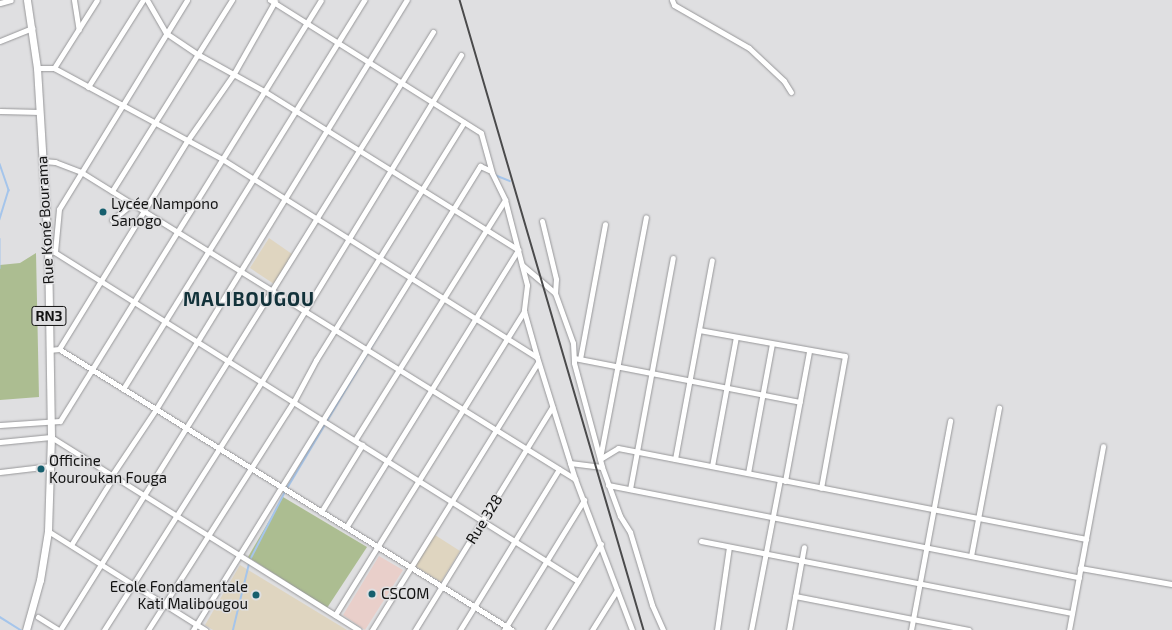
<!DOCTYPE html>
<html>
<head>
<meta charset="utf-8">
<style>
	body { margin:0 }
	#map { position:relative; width:1172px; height:630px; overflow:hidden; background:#dfdfe1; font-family:"Exo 2",sans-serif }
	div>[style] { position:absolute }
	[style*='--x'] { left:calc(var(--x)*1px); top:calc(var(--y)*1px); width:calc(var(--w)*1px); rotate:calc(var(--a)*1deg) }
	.education>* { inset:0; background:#dfd5c0 }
	.medical>* { inset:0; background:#e9cfca }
	.green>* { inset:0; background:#acbd91 }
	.stream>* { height:1.5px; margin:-0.75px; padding:0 0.75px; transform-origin:0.75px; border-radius:0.75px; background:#a5c5eb }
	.roads { filter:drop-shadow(0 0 1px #979799) drop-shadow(0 0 1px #979799) }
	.minor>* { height:5px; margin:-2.5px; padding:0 2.5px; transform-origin:2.5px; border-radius:2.5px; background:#fff }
	.highway>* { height:7px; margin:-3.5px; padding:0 3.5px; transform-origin:3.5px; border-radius:3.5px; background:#fff }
	.rail>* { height:1.5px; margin:-0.75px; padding:0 0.75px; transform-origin:0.75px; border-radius:0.75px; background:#4a4a4b }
	.dots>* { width:11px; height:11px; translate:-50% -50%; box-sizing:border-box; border:2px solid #dfdfe1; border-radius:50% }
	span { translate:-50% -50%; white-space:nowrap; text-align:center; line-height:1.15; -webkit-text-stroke:3px #dfdfe1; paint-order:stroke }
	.shield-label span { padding:1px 3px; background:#dfdfe1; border:1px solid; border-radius:3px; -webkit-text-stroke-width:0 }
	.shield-label { font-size:14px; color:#121212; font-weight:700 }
	.poi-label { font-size:15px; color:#121212 }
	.left { translate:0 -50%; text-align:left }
	.right { translate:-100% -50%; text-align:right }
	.street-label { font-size:15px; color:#121212 }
	.district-label { font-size:19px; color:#12323a; font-weight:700; letter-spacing:1px }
</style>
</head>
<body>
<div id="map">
	<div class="education">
		<i style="clip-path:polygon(269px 238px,292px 254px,274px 284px,250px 268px)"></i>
		<i style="clip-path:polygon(435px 535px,460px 551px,441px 582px,415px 566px)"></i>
		<i style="clip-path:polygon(240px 565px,347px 630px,213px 630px,205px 625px)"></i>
	</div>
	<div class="medical">
		<i style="clip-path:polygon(379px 556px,403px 570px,365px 630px,343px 615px)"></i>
	</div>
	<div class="green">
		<i style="clip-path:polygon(36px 253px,39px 397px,0 400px,0 265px,20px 263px)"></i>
		<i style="clip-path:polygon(283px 497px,367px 547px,327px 608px,248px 557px)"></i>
	</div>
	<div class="stream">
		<i style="--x:0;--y:164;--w:28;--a:71"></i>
		<i style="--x:9;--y:190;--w:31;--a:107"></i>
		<i style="--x:495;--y:175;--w:16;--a:22"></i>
		<i style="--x:0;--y:239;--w:29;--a:90"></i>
		<i style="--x:250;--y:560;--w:79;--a:-62.8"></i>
		<i style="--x:286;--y:490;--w:201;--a:-59.2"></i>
		<i style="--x:0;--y:617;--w:25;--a:32"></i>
		<i style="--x:233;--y:630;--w:68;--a:-76.4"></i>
	</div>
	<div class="roads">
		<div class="minor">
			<i style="--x:74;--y:0;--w:30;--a:81"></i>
			<i style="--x:147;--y:0;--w:38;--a:60"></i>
			<i style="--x:166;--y:33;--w:40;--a:34"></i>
			<i style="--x:199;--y:55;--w:74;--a:29"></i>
			<i style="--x:264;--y:91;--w:300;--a:32"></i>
			<i style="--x:518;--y:250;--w:326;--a:121.8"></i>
			<i style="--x:270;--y:0;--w:249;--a:32.2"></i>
			<i style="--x:481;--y:133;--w:41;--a:74.6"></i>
			<i style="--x:492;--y:173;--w:30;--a:64"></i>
			<i style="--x:505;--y:200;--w:88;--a:75.5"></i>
			<i style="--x:527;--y:285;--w:26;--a:97"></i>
			<i style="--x:524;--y:311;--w:48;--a:74.2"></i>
			<i style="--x:672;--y:0;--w:5;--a:68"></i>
			<i style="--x:674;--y:5;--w:86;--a:29.8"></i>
			<i style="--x:749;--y:48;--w:48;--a:43.3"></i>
			<i style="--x:784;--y:81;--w:13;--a:58"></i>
			<i style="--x:0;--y:3;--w:11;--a:-15"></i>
			<i style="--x:0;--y:41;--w:35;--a:-22"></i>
			<i style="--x:37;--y:68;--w:17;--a:0"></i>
			<i style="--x:54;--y:68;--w:191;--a:28.4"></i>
			<i style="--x:222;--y:159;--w:372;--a:32.2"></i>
			<i style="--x:537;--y:357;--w:128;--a:72.7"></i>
			<i style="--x:575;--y:479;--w:161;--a:69.3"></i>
			<i style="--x:54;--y:68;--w:80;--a:-57.7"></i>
			<i style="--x:88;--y:87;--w:103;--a:-57.7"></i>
			<i style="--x:0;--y:111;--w:40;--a:1.4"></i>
			<i style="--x:43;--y:161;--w:12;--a:5"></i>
			<i style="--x:55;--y:162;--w:28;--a:21"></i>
			<i style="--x:81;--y:172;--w:582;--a:31.86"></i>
			<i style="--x:112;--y:191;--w:226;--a:-57.9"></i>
			<i style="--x:112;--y:220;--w:26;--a:-39"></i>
			<i style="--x:542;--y:221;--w:60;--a:76.4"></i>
			<i style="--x:556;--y:279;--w:14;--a:94"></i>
			<i style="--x:555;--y:293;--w:53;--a:70.2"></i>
			<i style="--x:573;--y:343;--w:20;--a:87"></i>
			<i style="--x:574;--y:363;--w:108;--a:74.9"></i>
			<i style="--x:602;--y:467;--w:52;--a:69.8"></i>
			<i style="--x:620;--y:516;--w:19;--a:58"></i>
			<i style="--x:630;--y:532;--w:76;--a:73.2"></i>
			<i style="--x:652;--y:605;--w:27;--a:66"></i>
			<i style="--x:48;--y:248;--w:626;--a:32.14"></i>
			<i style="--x:55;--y:252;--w:43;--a:-84.7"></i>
			<i style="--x:59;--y:209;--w:245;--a:-58.5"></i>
			<i style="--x:522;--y:265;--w:43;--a:40.3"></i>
			<i style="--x:699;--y:330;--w:148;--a:10.1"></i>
			<i style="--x:845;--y:356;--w:134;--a:100.3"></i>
			<i style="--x:59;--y:349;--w:244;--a:-58.4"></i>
			<i style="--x:187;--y:141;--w:80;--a:-55.1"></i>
			<i style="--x:233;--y:75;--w:85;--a:-60.4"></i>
			<i style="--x:49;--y:350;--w:10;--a:-6"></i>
			<i style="--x:59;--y:349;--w:533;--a:31.81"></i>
			<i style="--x:574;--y:358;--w:230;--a:11"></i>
			<i style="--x:580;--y:359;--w:137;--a:-79.5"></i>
			<i style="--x:123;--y:389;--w:458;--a:-58.2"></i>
			<i style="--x:0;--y:425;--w:60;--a:-3.8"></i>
			<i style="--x:60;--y:421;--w:495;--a:-58.2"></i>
			<i style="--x:355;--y:440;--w:283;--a:-58"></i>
			<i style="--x:0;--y:442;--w:51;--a:-5.6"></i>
			<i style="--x:51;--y:437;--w:363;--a:32.1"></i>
			<i style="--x:600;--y:458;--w:245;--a:-79.2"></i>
			<i style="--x:600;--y:459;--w:21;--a:-31"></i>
			<i style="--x:618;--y:448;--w:477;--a:11"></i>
			<i style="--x:675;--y:459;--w:202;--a:-79.5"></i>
			<i style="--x:570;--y:463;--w:32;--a:7"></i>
			<i style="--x:712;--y:466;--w:131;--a:-79.5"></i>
			<i style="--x:0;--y:472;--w:51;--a:-6.7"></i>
			<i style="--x:748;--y:473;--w:131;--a:-79.5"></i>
			<i style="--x:112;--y:475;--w:79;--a:-56.3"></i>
			<i style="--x:156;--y:409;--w:480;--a:-58.5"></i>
			<i style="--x:785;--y:481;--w:131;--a:-79.5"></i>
			<i style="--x:608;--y:485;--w:480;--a:11.1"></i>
			<i style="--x:630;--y:489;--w:235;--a:-79.5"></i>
			<i style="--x:321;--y:512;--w:79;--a:-58.5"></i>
			<i style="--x:48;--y:531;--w:186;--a:32.2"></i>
			<i style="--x:701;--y:541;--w:378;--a:11"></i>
			<i style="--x:71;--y:545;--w:81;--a:-58.1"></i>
			<i style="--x:971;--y:556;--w:151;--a:-79.3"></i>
			<i style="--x:1080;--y:568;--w:93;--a:9.9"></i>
			<i style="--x:795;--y:596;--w:177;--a:11.1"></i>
			<i style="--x:335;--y:615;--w:358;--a:-58.1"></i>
			<i style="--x:38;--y:617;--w:25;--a:32"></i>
			<i style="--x:60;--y:630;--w:705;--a:-58.05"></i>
			<i style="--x:104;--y:630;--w:295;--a:-57.6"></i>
			<i style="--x:262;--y:381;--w:382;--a:-58.6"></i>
			<i style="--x:148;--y:630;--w:272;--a:-57.5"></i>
			<i style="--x:294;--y:401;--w:47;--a:-61.8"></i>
			<i style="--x:316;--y:360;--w:280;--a:-58.1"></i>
			<i style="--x:193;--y:630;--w:546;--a:-58.26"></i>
			<i style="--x:480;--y:166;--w:12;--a:24"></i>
			<i style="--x:372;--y:630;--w:315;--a:-58.2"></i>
			<i style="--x:415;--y:630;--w:262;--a:-58.4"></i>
			<i style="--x:460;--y:630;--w:189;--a:-58.4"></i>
			<i style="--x:504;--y:630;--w:153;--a:-58.4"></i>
			<i style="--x:548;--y:630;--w:101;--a:-58.4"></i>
			<i style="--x:592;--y:630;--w:47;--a:-58"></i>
			<i style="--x:717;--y:630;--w:84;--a:-81.8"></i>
			<i style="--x:751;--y:630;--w:153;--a:-79.1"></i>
			<i style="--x:789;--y:630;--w:84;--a:-79.8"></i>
			<i style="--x:911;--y:630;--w:213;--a:-79.4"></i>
			<i style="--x:1069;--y:630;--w:187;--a:-79.5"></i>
		</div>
		<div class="highway">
			<i style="--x:26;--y:630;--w:52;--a:-74.4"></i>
			<i style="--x:40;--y:580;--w:50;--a:-80.7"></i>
			<i style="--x:48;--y:531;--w:94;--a:-88.2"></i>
			<i style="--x:51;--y:437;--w:189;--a:-90.9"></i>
			<i style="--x:48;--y:248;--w:180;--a:-93.5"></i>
			<i style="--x:37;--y:68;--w:69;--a:-98.4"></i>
		</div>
	</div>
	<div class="rail">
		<i style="--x:460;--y:0;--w:656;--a:73.72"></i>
	</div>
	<div class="dots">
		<i style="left:103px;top:212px;background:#165f6e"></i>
		<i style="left:41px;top:469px;background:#165f6e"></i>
		<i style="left:372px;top:594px;background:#165f6e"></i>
		<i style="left:256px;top:595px;background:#165f6e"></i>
	</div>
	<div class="shield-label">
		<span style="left:49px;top:316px">RN3</span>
	</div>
	<div class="poi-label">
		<span class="left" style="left:111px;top:212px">Lycée Nampono<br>Sanogo</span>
		<span class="left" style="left:49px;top:469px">Officine<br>Kouroukan Fouga</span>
		<span class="right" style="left:248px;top:595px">Ecole Fondamentale<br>Kati Malibougou</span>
		<span class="left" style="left:381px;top:594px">CSCOM</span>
	</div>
	<div class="street-label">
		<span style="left:45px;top:220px;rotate:-93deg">Rue Koné Bourama</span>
		<span style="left:484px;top:519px;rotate:-58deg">Rue 328</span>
	</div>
	<div class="district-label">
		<span style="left:249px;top:299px">MALIBOUGOU</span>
	</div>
</div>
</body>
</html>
